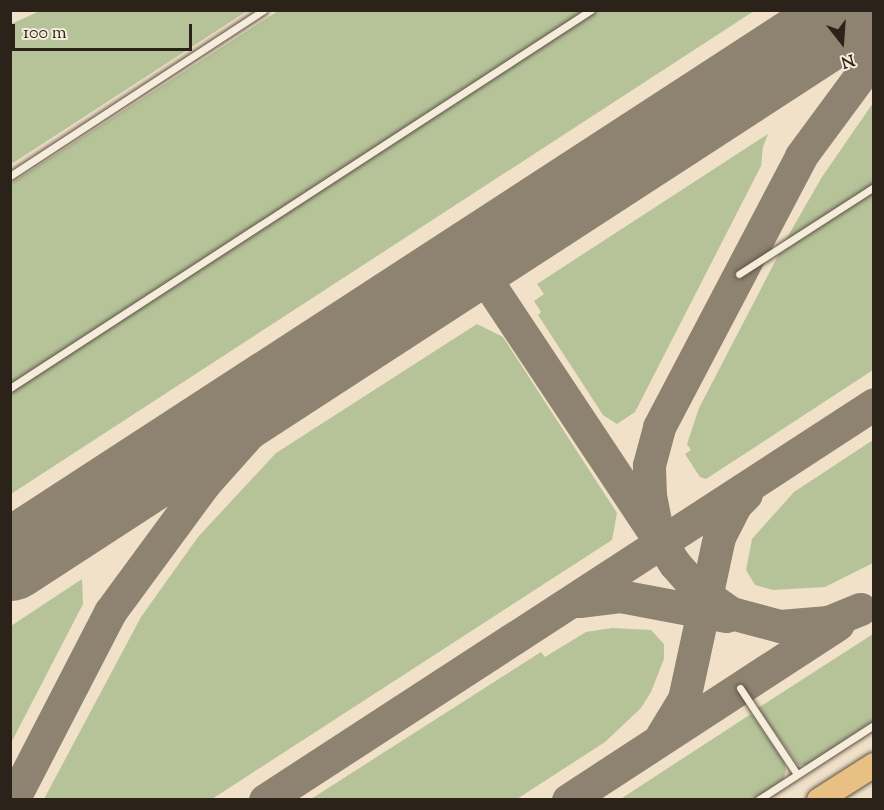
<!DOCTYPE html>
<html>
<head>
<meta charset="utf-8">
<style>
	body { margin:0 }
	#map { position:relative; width:884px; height:810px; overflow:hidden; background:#f0e1c8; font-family:"Sorts Mill Goudy",serif }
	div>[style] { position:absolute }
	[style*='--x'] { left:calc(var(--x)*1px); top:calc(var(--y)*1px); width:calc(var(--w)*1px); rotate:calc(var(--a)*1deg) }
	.green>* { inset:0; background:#b6c399 }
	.taxiway>* { height:33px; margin:-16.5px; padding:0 16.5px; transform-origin:16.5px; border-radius:16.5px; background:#8e8270 }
	.runway>* { height:81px; margin:-40.5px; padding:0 40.5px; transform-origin:40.5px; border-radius:40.5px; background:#8e8270 }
	.roads { filter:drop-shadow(0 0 2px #5c5245) drop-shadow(0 0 2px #5c5245) }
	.lane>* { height:7px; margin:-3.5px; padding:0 3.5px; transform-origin:3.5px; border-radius:3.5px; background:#f5ecdb }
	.highway>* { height:24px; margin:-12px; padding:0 12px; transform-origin:12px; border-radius:12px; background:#e8c084 }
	span { translate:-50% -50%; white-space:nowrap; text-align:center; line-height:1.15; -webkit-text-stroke:5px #f5ecdb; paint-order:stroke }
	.frame { position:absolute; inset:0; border:12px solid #2b2219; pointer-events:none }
	.north { position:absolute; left:812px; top:12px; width:60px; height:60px; -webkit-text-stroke:4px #f5ecdb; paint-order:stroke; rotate:163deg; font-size:16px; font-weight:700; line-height:24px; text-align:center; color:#2b2219 }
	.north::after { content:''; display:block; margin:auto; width:21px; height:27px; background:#2b2219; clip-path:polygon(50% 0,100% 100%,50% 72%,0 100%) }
	.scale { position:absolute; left:12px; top:24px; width:180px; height:27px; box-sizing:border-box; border:3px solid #2b2219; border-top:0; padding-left:8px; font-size:18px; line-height:21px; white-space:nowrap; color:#2b2219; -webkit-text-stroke:4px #f5ecdb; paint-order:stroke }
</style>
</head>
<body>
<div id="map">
	<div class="green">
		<i style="clip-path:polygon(42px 10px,247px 10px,247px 11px,13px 163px,10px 161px,11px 24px)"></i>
		<i style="clip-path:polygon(278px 11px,586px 11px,11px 384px,10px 184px)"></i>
		<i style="clip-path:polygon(596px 11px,754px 11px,11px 494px,10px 391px)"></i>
		<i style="clip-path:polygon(873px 103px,873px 184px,784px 243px,822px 177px)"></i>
		<i style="clip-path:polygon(768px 134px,763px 147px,761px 166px,635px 412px,617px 424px,603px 415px,538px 315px,541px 312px,534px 301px,544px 294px,537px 284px)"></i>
		<i style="clip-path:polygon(873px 192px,873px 370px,706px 479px,700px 477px,685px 454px,691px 450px,687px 444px,699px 408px,779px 254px)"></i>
		<i style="clip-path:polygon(477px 324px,503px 337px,617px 513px,612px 540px,212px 799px,44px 799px,141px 617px,198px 537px,276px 453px)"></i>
		<i style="clip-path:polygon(873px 440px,873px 563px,825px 587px,773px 590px,755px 585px,746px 570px,752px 539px,794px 492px)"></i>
		<i style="clip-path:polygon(82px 579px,83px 604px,11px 743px,11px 626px)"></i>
		<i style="clip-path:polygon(612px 628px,651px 630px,664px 644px,664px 659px,651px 692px,641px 708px,605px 742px,517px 799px,311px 799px,541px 652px,545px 657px,586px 632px)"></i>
		<i style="clip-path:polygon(873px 634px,873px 721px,807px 765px,798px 765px,758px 708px)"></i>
		<i style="clip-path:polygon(751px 714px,784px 762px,786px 771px,783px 780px,753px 799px,619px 800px)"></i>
	</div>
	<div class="taxiway">
		<i style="--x:473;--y:260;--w:365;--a:56.4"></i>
		<i style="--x:675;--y:564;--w:33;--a:49"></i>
		<i style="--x:697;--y:589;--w:42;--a:35.2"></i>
		<i style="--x:731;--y:613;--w:51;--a:14.9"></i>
		<i style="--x:780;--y:626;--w:48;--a:-4.8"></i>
		<i style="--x:828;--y:622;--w:35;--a:-22"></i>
		<i style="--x:656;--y:526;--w:31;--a:-101"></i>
		<i style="--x:650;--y:496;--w:31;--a:-92"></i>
		<i style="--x:649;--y:465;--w:39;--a:-75"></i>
		<i style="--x:659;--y:427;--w:306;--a:-62.3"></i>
		<i style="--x:801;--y:156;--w:123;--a:-53.6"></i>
		<i style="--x:579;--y:601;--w:41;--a:-7"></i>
		<i style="--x:620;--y:596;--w:108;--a:10.7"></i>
		<i style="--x:662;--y:735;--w:42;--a:-58.6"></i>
		<i style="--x:684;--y:699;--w:166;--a:-77.8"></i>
		<i style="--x:719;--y:537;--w:37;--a:-63"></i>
		<i style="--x:736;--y:504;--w:14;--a:-45"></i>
		<i style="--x:13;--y:800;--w:212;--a:-62.7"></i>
		<i style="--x:110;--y:612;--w:159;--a:-53.7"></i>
		<i style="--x:204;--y:484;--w:159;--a:-48.3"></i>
		<i style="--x:265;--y:800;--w:726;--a:-33.03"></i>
		<i style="--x:568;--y:800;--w:322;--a:-33.1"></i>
	</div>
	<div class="runway">
		<i style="--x:10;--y:560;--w:1009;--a:-33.03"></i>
	</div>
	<div class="roads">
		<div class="lane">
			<i style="--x:10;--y:176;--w:303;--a:-33.2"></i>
			<i style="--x:739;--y:274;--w:161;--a:-32.8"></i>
			<i style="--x:10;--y:388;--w:693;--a:-33.05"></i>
			<i style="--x:740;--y:688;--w:103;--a:56.5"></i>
			<i style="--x:758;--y:800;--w:138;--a:-32.9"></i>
		</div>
		<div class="highway">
			<i style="--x:819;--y:800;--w:65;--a:-32.5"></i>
		</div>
	</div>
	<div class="frame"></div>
	<div class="north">N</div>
	<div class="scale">100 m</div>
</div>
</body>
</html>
